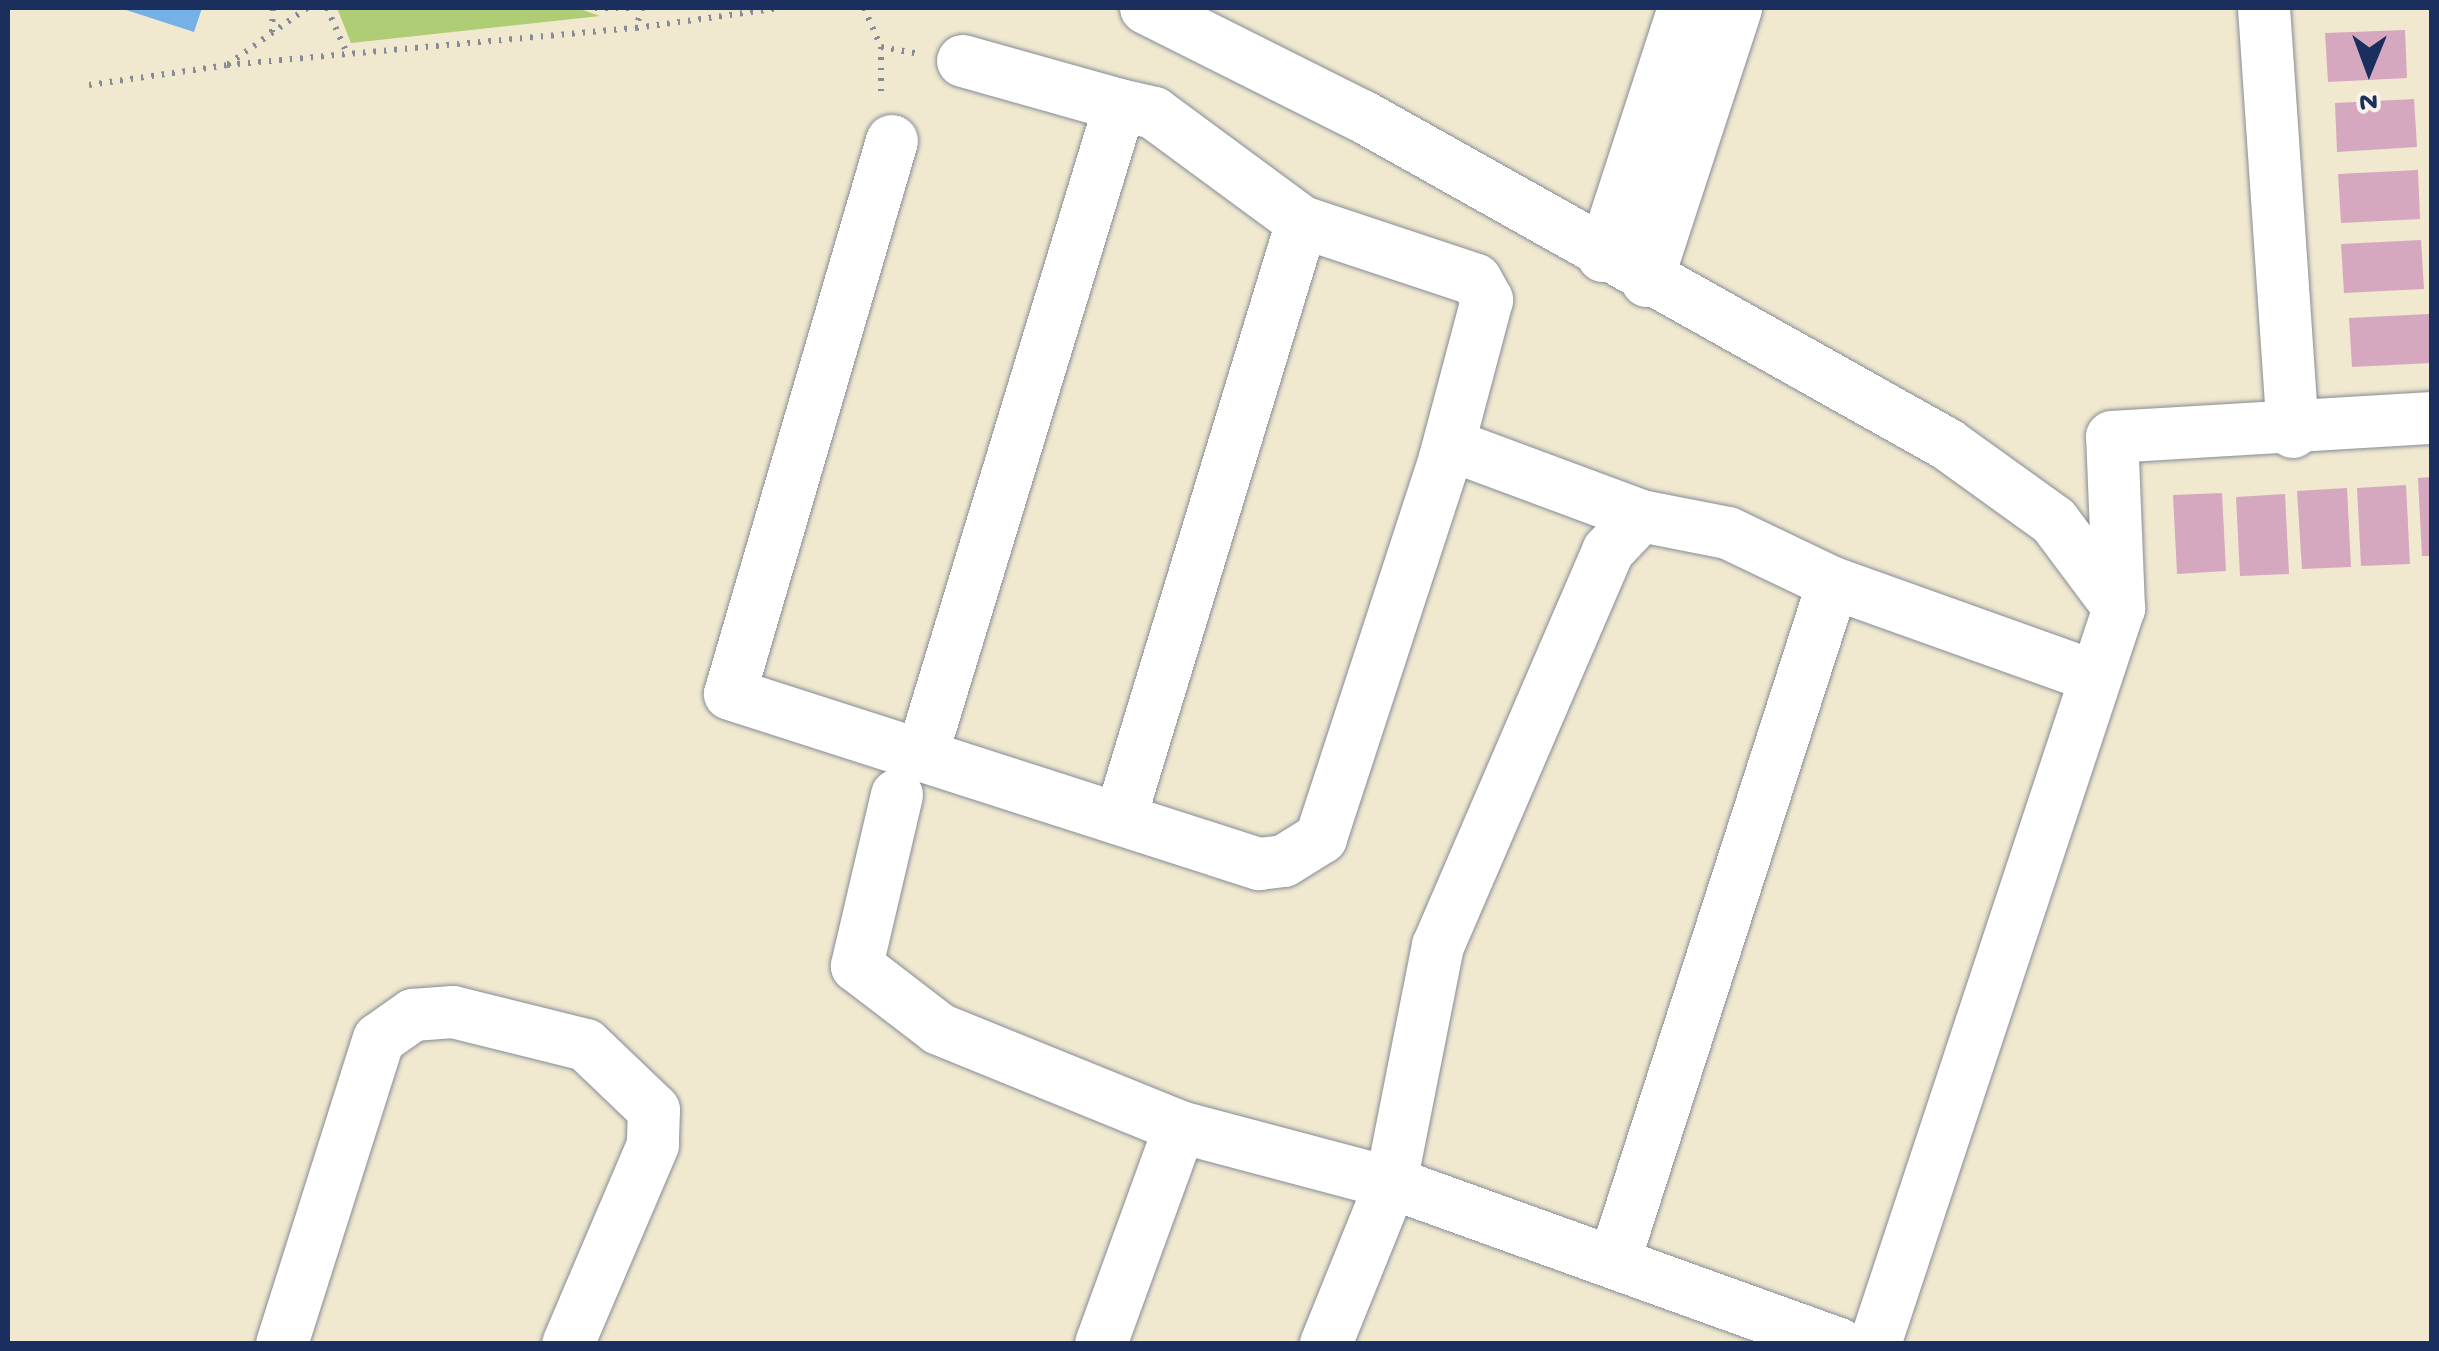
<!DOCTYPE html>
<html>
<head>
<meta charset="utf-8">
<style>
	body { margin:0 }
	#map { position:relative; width:2439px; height:1351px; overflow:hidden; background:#f0e8cf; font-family:"Gochi Hand",sans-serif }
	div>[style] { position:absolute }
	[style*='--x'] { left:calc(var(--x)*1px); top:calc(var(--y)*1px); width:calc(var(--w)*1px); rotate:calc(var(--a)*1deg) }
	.green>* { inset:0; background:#afcd74 }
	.water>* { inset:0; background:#75b0e6 }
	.building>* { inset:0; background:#d6a8bf }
	.path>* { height:6px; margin-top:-3px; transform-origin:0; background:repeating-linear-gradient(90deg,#868c96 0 2.5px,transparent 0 10.5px) }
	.roads { filter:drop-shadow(0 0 2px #868c96) drop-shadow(0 0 2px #868c96) }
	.minor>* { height:52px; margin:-26px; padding:0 26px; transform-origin:26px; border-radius:26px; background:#fff }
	span { translate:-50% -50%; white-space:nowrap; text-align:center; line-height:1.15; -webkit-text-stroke:9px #f7f3e8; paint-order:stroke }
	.frame { position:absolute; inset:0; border:10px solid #1b2f5e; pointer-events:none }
	.north { position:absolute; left:2319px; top:20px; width:100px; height:100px; -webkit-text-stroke:8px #f7f3e8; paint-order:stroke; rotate:181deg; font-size:28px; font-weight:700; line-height:40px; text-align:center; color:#1b2f5e }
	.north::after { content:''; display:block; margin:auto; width:35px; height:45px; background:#1b2f5e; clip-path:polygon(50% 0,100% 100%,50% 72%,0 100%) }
</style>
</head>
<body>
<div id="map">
	<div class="green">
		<i style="clip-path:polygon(337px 8px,577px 8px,600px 16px,351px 43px)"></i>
	</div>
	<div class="water">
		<i style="clip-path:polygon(120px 8px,202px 8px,194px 32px)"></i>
	</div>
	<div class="building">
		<i style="clip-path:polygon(2405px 30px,2407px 78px,2328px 82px,2325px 33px)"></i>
		<i style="clip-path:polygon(2414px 99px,2417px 147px,2337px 152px,2335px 103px)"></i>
		<i style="clip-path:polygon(2418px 170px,2420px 219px,2341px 223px,2338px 174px)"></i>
		<i style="clip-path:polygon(2421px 240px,2424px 289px,2344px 293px,2341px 244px)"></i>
		<i style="clip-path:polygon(2429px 314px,2431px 363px,2352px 367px,2349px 318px)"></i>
		<i style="clip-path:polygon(2432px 477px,2432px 556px,2422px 556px,2418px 478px)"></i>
		<i style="clip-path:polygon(2406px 485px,2410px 564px,2361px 566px,2357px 488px)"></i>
		<i style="clip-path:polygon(2347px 488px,2351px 567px,2302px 569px,2297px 491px)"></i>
		<i style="clip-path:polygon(2222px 493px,2226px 571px,2177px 574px,2173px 495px)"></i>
		<i style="clip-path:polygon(2285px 494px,2289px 574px,2240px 576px,2236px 497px)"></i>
	</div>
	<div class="path">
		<i style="--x:307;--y:8;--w:98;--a:144.5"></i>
		<i style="--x:227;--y:65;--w:411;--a:-5.2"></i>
		<i style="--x:327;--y:8;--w:45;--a:66.3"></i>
		<i style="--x:595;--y:8;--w:37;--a:0"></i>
		<i style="--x:642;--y:8;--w:21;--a:107"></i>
		<i style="--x:636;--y:28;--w:146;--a:-7.9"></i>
		<i style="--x:864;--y:8;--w:43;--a:66.4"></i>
		<i style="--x:881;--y:47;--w:49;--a:90"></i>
		<i style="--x:272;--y:32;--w:24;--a:-88"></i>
		<i style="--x:881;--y:47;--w:40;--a:10"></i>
		<i style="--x:89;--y:85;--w:139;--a:-8.2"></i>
	</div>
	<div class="roads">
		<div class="minor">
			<i style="--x:1146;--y:8;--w:241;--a:26.6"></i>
			<i style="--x:1362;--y:116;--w:671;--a:29.28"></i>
			<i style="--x:1947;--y:444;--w:132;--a:35.7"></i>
			<i style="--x:2054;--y:521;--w:109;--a:53.2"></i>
			<i style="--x:2119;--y:608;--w:775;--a:108.34"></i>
			<i style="--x:2264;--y:8;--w:425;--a:86.1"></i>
			<i style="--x:963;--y:61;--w:163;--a:15.7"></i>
			<i style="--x:892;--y:141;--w:576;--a:106.33"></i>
			<i style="--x:730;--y:694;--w:556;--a:17.82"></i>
			<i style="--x:1259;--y:864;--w:25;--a:-7"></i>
			<i style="--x:1284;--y:861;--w:44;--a:-31.9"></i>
			<i style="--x:1321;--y:838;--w:400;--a:-71.9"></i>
			<i style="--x:1445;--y:458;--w:18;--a:-29"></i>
			<i style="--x:1461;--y:449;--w:192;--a:20.4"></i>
			<i style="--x:1603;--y:256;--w:261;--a:-71.9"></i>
			<i style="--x:1647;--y:281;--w:287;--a:-71.9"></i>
			<i style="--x:2119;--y:608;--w:171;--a:-92.3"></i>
			<i style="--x:2112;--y:437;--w:321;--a:-3.4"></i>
			<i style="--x:922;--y:755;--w:679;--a:-73.06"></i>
			<i style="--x:1120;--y:105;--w:35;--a:13"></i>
			<i style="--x:1154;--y:113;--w:184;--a:36.4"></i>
			<i style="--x:1302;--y:222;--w:183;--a:18.4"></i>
			<i style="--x:1476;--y:280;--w:23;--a:61"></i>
			<i style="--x:1487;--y:300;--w:163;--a:104.9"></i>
			<i style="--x:897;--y:795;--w:176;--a:103.2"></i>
			<i style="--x:857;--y:966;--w:103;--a:37.5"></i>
			<i style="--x:939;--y:1029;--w:260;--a:22.1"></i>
			<i style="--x:1180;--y:1127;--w:218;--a:14.9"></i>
			<i style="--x:1391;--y:1183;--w:174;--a:112"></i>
			<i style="--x:1120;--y:819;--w:624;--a:-73.05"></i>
			<i style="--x:1614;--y:1262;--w:713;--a:-72.12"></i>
			<i style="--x:282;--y:1344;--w:320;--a:-72.4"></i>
			<i style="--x:379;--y:1039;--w:42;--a:-35.2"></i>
			<i style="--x:413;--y:1015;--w:40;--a:-4.3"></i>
			<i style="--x:453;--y:1012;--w:137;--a:13.9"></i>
			<i style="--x:586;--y:1045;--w:94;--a:43.7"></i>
			<i style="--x:654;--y:1110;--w:35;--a:92"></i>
			<i style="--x:653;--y:1145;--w:216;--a:113.1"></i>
			<i style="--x:1101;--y:1344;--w:231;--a:-70"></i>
			<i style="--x:1839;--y:1344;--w:476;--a:-160.2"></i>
			<i style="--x:1391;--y:1183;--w:242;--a:-78.8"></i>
			<i style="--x:1438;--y:946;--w:430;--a:-66.7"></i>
			<i style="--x:1608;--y:551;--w:48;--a:-46.7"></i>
			<i style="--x:1641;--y:516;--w:89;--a:11.1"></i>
			<i style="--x:1728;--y:533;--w:116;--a:25.5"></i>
			<i style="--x:1833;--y:583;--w:276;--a:19.7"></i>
		</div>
	</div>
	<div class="frame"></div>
	<div class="north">N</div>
</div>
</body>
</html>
